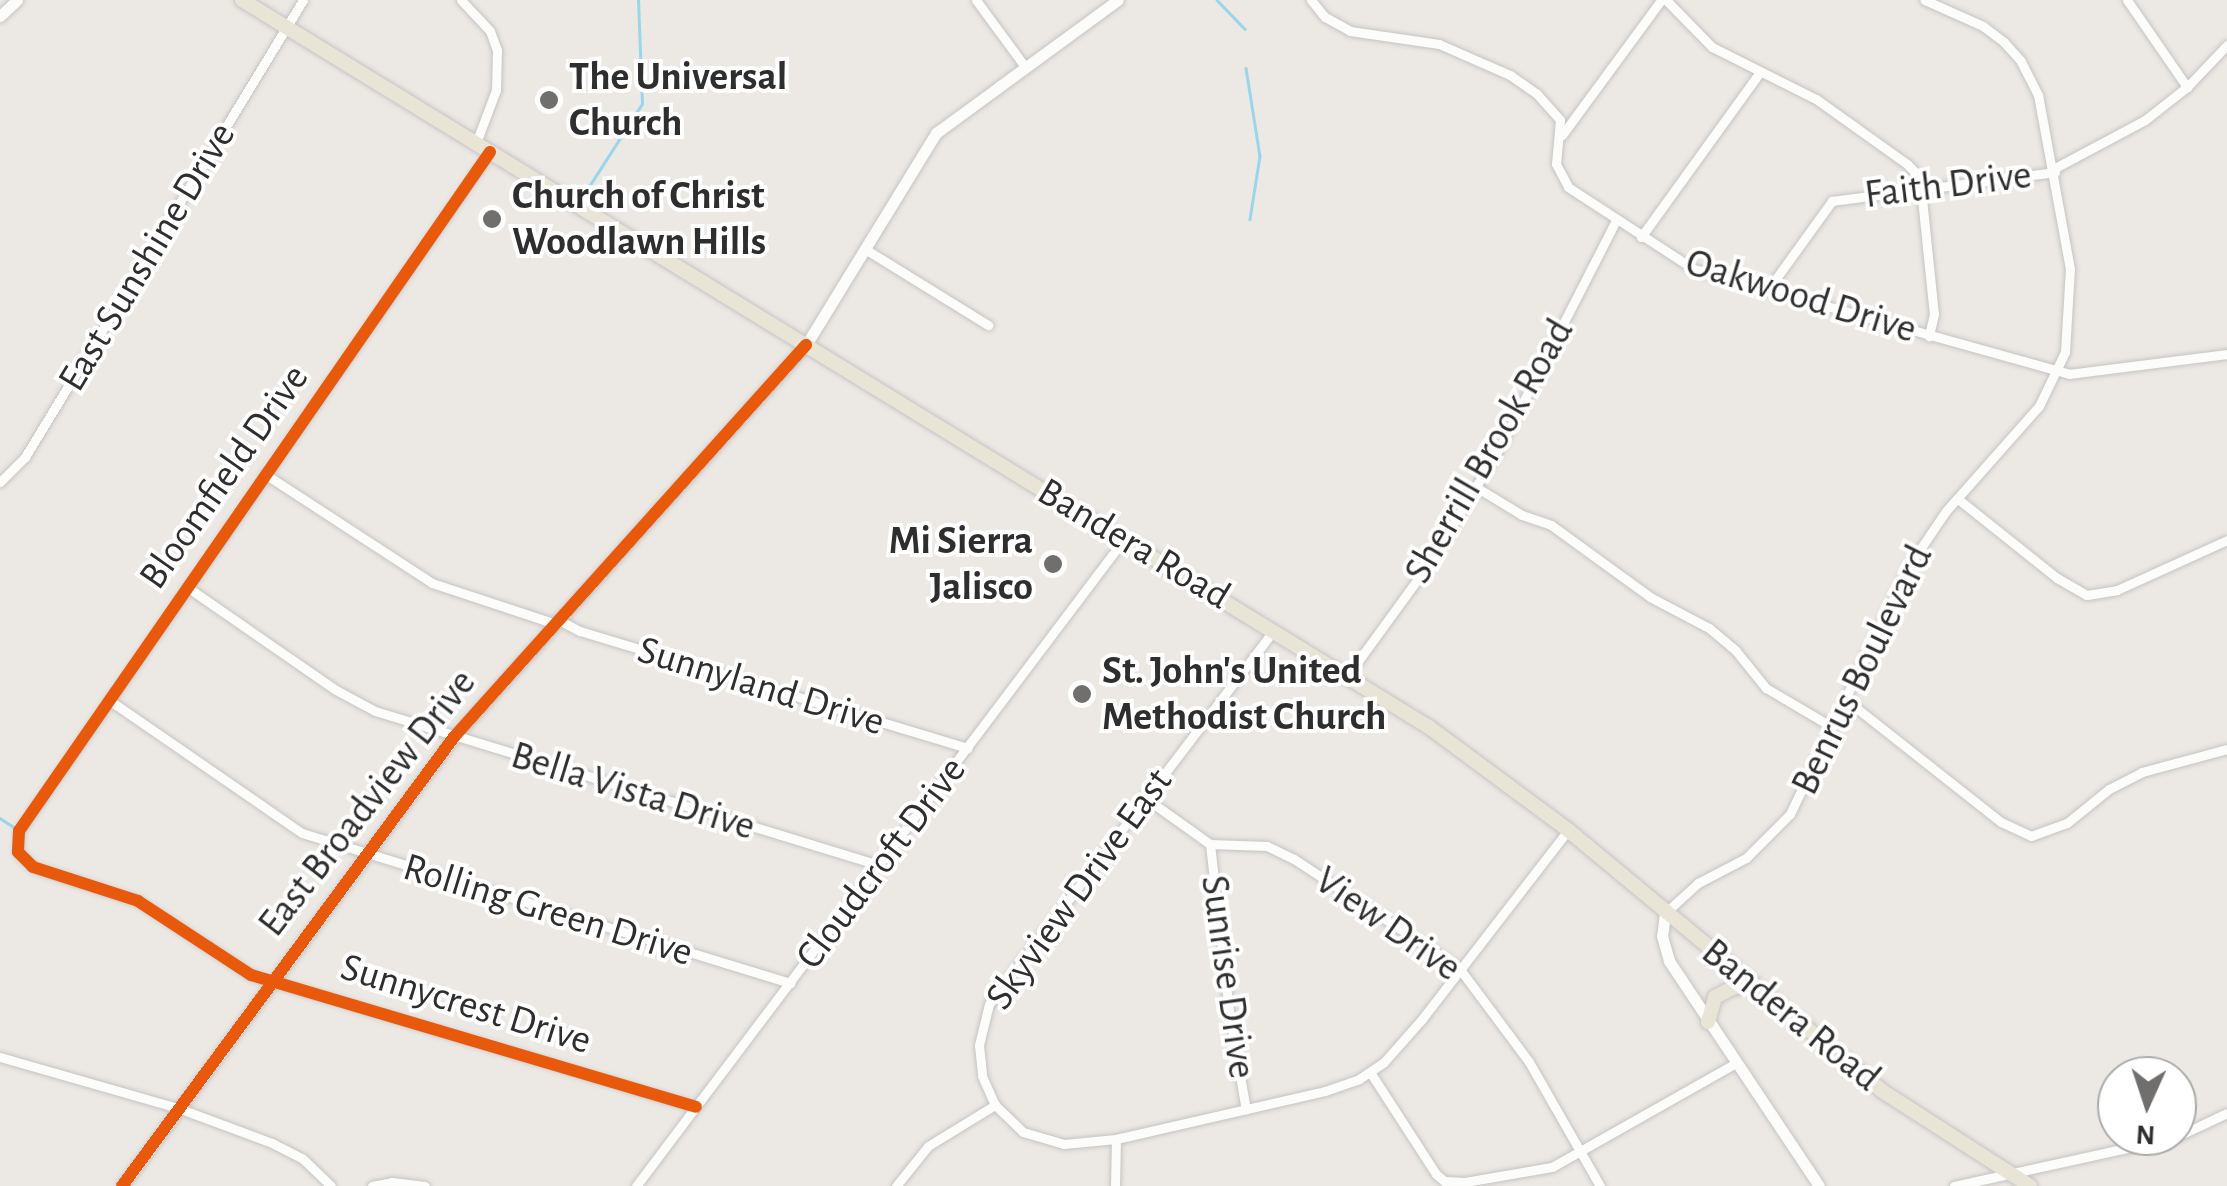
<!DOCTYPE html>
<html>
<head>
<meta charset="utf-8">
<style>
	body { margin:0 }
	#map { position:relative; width:2227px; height:1186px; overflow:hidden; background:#ece8e4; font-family:"Alegreya Sans",sans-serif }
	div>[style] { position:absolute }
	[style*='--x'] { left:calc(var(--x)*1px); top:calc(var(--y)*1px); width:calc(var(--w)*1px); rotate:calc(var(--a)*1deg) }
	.stream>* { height:2.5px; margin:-1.25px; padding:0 1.25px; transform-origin:1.25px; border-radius:1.25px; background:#99d6ec }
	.roads { filter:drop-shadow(0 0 2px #c5c4c5) drop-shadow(0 0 2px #c5c4c5) }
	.street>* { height:9px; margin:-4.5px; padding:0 4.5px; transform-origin:4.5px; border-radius:4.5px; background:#fcfcfb }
	.secondary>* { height:11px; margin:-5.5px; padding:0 5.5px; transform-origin:5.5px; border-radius:5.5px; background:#fcfcfb }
	.primary>* { height:14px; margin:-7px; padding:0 7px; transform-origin:7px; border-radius:7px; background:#e8e4d6 }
	.cycleway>* { height:12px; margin:-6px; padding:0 6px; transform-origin:6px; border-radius:6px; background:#e8590c }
	.dots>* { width:28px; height:28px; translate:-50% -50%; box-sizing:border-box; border:5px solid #fff; border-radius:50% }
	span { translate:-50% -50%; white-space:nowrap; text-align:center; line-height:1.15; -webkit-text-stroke:8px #fff; paint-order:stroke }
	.poi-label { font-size:40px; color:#2e2e2e; font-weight:700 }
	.left { translate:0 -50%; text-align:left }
	.right { translate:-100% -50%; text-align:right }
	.street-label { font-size:40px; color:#2e2e2e }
	.north { position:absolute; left:2097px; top:1056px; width:100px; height:100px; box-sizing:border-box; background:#fff; border:2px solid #ababab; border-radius:50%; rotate:183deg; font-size:28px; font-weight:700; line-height:40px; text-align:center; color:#2e2e2e }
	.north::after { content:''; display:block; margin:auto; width:35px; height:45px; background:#706f6e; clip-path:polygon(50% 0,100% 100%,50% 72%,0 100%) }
</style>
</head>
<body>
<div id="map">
	<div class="stream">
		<i style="--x:1217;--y:0;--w:40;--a:46"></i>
		<i style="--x:1246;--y:68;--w:89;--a:81"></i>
		<i style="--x:1260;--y:156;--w:64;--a:99"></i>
		<i style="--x:588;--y:188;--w:100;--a:-57.3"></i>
		<i style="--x:642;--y:104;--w:104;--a:-92.2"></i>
		<i style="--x:0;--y:818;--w:17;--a:33"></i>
	</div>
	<div class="roads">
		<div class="street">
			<i style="--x:461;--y:0;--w:42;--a:46.9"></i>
			<i style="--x:490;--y:31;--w:20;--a:70"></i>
			<i style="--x:497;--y:50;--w:40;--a:91.4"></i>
			<i style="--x:496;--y:90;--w:57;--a:110.7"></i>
			<i style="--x:976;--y:0;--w:84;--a:53.7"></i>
			<i style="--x:1311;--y:0;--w:22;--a:51"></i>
			<i style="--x:1325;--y:17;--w:29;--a:29"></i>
			<i style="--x:1350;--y:31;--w:90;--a:8.3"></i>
			<i style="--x:1439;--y:44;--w:77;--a:23.6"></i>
			<i style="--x:1510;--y:75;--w:32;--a:35"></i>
			<i style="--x:1536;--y:93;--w:36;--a:48"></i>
			<i style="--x:1560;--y:120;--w:44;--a:95.2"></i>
			<i style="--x:1556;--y:164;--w:26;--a:62"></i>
			<i style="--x:1568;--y:187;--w:150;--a:33.1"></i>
			<i style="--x:1694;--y:269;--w:389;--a:15.6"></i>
			<i style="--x:2069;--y:374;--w:159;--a:-7.2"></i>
			<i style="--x:1666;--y:0;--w:66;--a:45.6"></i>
			<i style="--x:1712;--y:47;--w:116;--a:26.6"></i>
			<i style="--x:1816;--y:99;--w:112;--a:35.5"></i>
			<i style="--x:1907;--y:164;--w:33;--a:46"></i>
			<i style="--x:2127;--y:0;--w:106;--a:55.4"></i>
			<i style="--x:1562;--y:135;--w:167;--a:-53.7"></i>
			<i style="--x:490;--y:152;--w:826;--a:124.75"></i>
			<i style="--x:19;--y:831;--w:21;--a:93"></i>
			<i style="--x:18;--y:852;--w:21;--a:45"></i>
			<i style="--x:33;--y:867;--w:110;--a:17.9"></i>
			<i style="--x:138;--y:901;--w:135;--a:33.2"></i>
			<i style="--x:251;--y:975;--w:464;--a:16.5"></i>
			<i style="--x:2055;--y:168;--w:102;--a:-28.1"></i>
			<i style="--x:2145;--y:120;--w:53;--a:-38.2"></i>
			<i style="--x:2187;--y:87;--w:58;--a:-46.4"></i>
			<i style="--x:1921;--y:189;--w:126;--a:84.1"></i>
			<i style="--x:1934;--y:314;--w:23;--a:103"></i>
			<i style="--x:1641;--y:237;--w:203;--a:-54.2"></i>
			<i style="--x:865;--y:249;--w:145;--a:31.7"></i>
			<i style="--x:1767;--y:291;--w:111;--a:-54.2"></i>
			<i style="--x:1832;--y:201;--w:225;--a:-7.4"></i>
			<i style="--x:265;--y:474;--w:199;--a:33.1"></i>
			<i style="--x:432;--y:583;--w:127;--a:18.3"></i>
			<i style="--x:0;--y:482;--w:35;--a:-45"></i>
			<i style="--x:25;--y:457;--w:535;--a:-58.69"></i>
			<i style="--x:1476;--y:487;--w:54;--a:31.3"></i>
			<i style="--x:1522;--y:515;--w:31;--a:19"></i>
			<i style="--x:1551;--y:525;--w:122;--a:36"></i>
			<i style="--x:1650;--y:597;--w:67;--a:27.7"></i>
			<i style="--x:1709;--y:628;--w:35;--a:40"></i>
			<i style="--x:1736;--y:651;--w:48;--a:51"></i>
			<i style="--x:1766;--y:688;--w:77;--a:30.6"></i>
			<i style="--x:1958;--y:499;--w:127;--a:38.6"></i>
			<i style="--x:2057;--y:578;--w:34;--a:30"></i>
			<i style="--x:2087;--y:595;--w:30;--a:-9"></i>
			<i style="--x:2117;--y:590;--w:121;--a:-24.4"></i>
			<i style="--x:187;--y:587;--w:181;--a:34.7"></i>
			<i style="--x:336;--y:690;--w:44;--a:28.3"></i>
			<i style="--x:375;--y:711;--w:527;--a:16.99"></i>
			<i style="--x:557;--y:619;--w:26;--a:28"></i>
			<i style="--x:580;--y:631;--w:405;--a:16.8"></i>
			<i style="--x:1274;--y:630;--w:470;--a:127.3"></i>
			<i style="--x:989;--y:1004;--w:42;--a:103.7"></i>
			<i style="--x:979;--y:1045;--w:31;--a:84"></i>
			<i style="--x:982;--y:1076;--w:32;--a:66"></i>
			<i style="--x:995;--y:1105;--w:39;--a:44"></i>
			<i style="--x:1023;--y:1132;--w:43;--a:16.3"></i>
			<i style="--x:1064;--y:1144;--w:52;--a:-5.5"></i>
			<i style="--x:1116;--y:1139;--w:214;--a:-12.9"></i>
			<i style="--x:1325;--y:1091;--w:36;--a:-19"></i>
			<i style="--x:1359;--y:1079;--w:30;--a:-34"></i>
			<i style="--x:1384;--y:1062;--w:57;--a:-48.5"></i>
			<i style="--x:1422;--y:1019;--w:239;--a:-52.3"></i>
			<i style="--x:1348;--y:675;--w:140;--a:-54"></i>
			<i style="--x:1430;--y:562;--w:135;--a:-58.7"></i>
			<i style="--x:1500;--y:447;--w:255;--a:-62.9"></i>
			<i style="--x:1845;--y:699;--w:199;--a:38.3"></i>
			<i style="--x:2001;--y:822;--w:33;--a:25"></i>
			<i style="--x:2031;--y:836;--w:38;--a:-20"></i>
			<i style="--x:2067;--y:823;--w:54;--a:-39"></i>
			<i style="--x:2109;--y:789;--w:37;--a:-27"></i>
			<i style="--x:2142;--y:772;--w:88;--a:-15.1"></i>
			<i style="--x:109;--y:700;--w:234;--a:34.6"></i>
			<i style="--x:302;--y:833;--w:511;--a:17.09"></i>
			<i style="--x:1144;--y:797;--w:81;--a:35.5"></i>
			<i style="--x:1210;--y:844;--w:57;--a:2"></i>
			<i style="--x:1267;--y:846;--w:30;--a:26"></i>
			<i style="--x:1294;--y:859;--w:198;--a:33.4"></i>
			<i style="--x:1459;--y:968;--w:117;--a:53.3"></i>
			<i style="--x:1529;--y:1062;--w:143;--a:60.2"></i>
			<i style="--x:1210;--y:844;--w:168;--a:83.5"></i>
			<i style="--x:1229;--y:1011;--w:100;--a:80.3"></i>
			<i style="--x:1665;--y:913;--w:45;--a:-42.3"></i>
			<i style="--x:1698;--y:883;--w:54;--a:-27.5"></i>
			<i style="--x:1746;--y:858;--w:62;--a:-45"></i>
			<i style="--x:1790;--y:814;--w:277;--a:-64.4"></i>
			<i style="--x:1910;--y:564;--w:64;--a:-55.8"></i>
			<i style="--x:1946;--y:511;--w:140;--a:-48.5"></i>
			<i style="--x:2039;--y:406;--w:60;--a:-64.3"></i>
			<i style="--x:2065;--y:352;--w:83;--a:-86.6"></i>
			<i style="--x:2070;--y:269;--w:177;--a:-100.4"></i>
			<i style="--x:2038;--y:95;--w:38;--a:-117"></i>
			<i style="--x:2021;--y:61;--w:25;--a:-132"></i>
			<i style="--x:2004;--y:42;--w:26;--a:-143"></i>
			<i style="--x:1983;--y:26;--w:64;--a:-155.9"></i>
			<i style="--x:0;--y:1057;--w:185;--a:16"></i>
			<i style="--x:178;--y:1108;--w:100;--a:20.4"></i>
			<i style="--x:272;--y:1143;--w:34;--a:27"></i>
			<i style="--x:302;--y:1158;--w:40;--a:44"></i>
			<i style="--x:1370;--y:1072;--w:121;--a:57.1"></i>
			<i style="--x:1436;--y:1174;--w:11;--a:41"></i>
			<i style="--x:1444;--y:1181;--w:21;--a:3"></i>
			<i style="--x:1465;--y:1182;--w:88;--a:-9.8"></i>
			<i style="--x:1552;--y:1167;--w:211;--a:-29.5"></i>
			<i style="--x:372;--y:1186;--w:20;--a:-11"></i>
			<i style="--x:392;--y:1182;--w:33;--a:7"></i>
			<i style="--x:636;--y:1186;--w:810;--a:-52.97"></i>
			<i style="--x:896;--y:1186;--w:51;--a:-51.3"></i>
			<i style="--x:928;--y:1146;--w:79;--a:-31.5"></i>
			<i style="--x:1115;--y:1186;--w:47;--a:-88.8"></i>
			<i style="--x:1954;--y:1186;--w:227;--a:-12.4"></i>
			<i style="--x:2176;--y:1137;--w:56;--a:-25.2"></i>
		</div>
		<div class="secondary">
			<i style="--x:0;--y:16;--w:23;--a:-43"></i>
			<i style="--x:1665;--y:913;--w:23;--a:97"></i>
			<i style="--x:1662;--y:936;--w:26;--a:74"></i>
			<i style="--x:1669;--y:961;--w:270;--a:56.3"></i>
			<i style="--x:122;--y:1186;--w:558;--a:-53.52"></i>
			<i style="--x:454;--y:737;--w:527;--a:-48.08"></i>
			<i style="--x:806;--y:345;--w:249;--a:-58.5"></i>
			<i style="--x:936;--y:133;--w:225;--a:-36.2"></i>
		</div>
		<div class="primary">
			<i style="--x:242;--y:0;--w:1392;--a:31.49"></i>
			<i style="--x:1429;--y:727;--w:173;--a:36.5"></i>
			<i style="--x:1568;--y:830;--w:408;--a:39.7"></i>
			<i style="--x:1882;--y:1091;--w:176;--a:32.7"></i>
			<i style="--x:1708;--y:1022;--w:26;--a:-74"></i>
			<i style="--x:1715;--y:997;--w:22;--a:-27"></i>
			<i style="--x:1735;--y:987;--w:19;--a:-3"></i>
		</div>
	</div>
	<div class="cycleway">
		<i style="--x:490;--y:152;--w:826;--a:124.75"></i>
		<i style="--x:19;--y:831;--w:21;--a:93"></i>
		<i style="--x:18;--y:852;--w:21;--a:45"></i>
		<i style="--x:33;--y:867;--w:110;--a:17.9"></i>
		<i style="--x:138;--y:901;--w:135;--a:33.2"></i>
		<i style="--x:251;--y:975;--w:464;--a:16.5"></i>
		<i style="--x:122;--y:1186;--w:558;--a:-53.52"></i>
		<i style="--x:454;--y:737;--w:527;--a:-48.08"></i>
	</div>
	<div class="dots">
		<i style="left:549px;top:100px;background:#706f6e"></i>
		<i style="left:492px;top:219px;background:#706f6e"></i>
		<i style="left:1053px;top:564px;background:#706f6e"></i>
		<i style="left:1082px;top:694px;background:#706f6e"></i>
	</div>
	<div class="poi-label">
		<span class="left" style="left:569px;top:100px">The Universal<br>Church</span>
		<span class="left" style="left:512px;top:219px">Church of Christ<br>Woodlawn Hills</span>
		<span class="right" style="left:1033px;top:564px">Mi Sierra<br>Jalisco</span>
		<span class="left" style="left:1102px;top:694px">St. John's United<br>Methodist Church</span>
	</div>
	<div class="street-label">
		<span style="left:1948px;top:185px;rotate:-7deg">Faith Drive</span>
		<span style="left:147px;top:257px;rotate:-59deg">East Sunshine Drive</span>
		<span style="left:1801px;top:296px;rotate:17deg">Oakwood Drive</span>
		<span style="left:1489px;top:451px;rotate:-60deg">Sherrill Brook Road</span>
		<span style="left:224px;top:477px;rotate:-55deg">Bloomfield Drive</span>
		<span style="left:1134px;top:544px;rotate:31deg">Bandera Road</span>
		<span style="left:1862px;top:670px;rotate:-64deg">Benrus Boulevard</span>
		<span style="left:761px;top:686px;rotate:17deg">Sunnyland Drive</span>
		<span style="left:633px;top:791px;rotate:17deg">Bella Vista Drive</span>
		<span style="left:367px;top:803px;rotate:-52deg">East Broadview Drive</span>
		<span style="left:881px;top:863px;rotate:-53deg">Cloudcroft Drive</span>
		<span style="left:1079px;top:889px;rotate:-54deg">Skyview Drive East</span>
		<span style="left:548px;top:910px;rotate:17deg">Rolling Green Drive</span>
		<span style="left:1388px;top:924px;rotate:35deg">View Drive</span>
		<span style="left:1228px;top:977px;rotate:82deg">Sunrise Drive</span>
		<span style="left:466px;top:1004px;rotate:17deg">Sunnycrest Drive</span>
		<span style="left:1791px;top:1015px;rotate:39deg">Bandera Road</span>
	</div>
	<div class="north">N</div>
</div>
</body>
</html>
